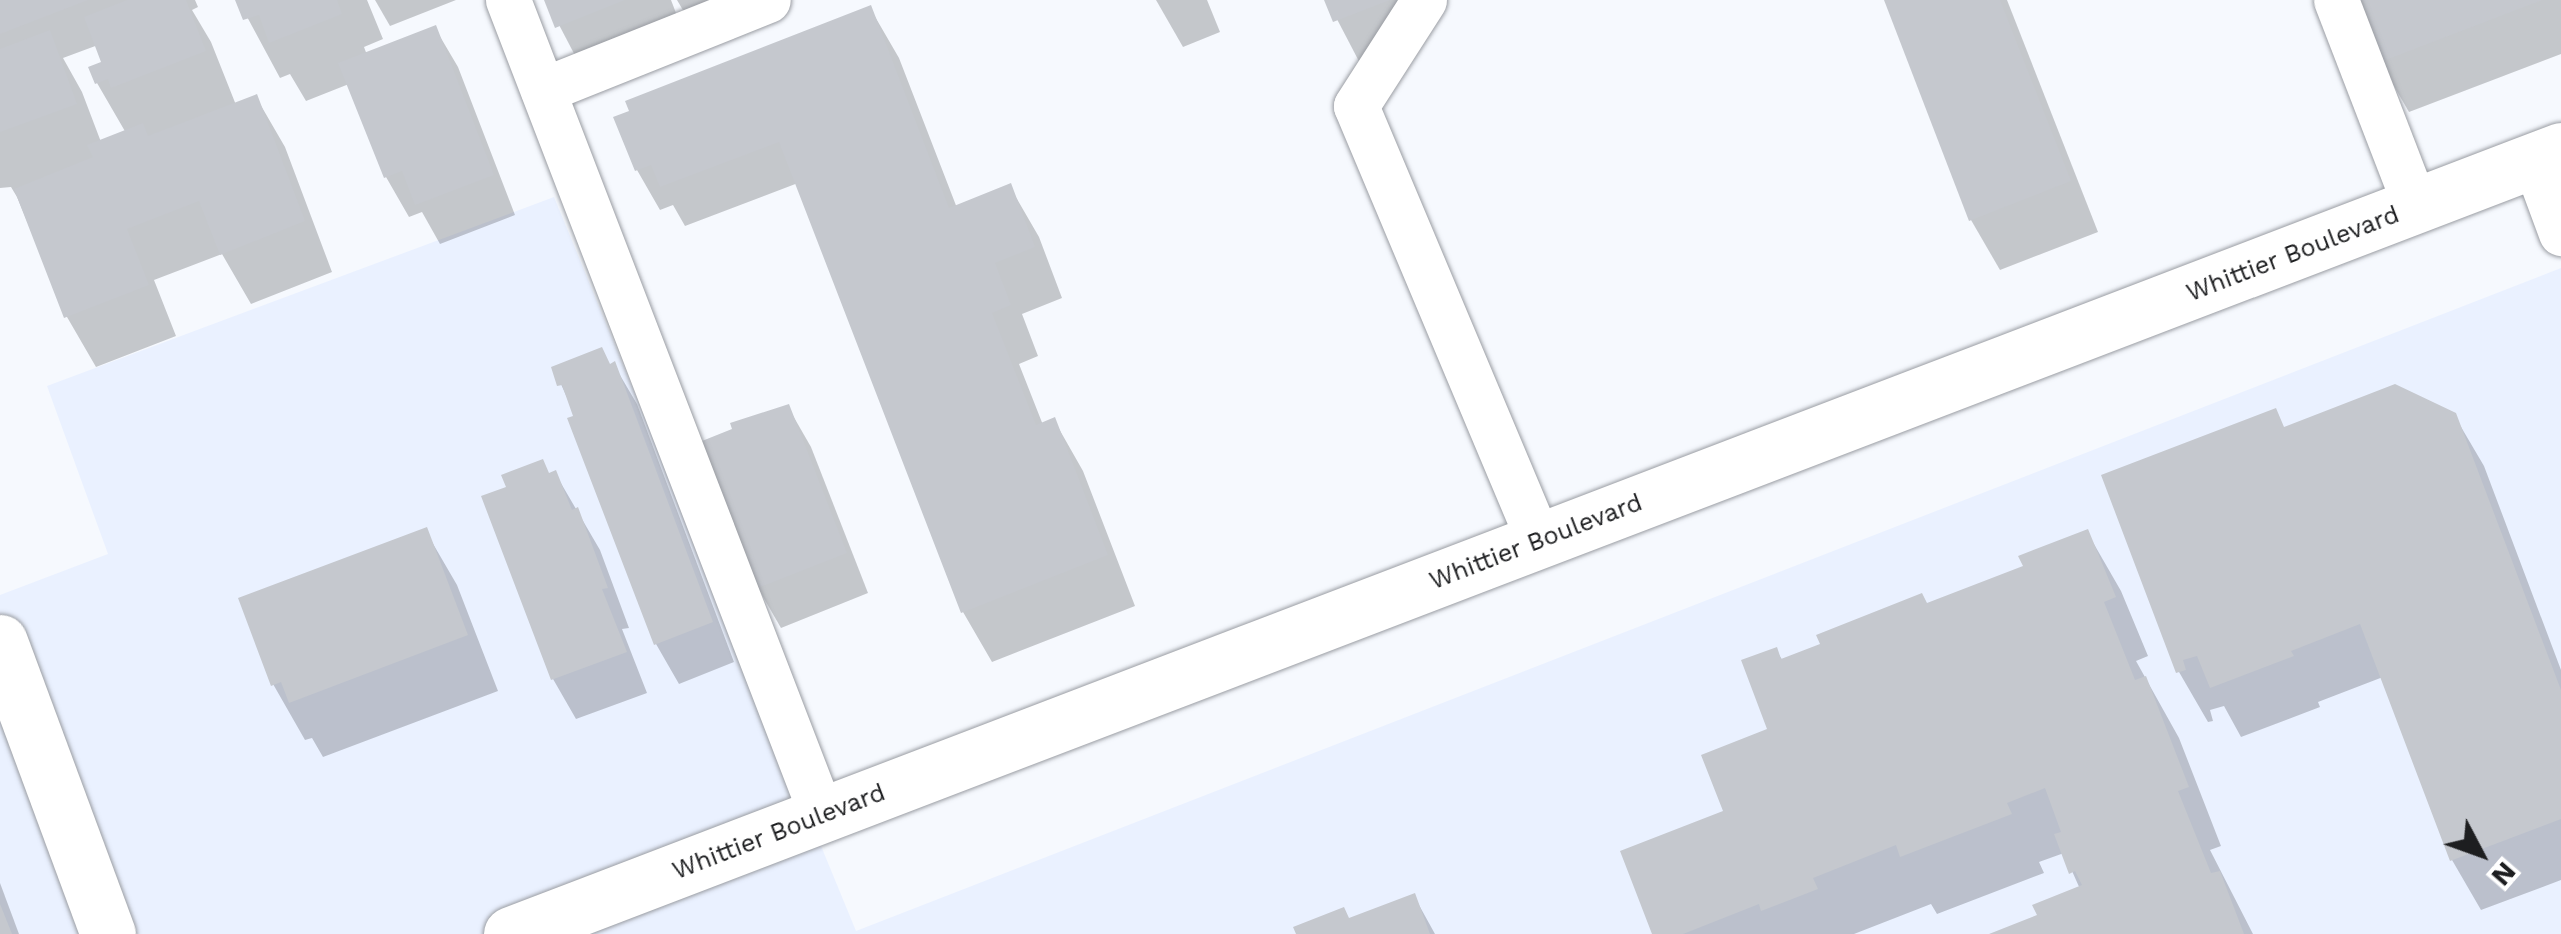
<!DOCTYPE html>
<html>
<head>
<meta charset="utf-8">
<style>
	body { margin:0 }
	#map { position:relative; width:2561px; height:934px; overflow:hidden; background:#f6f9fe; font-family:"Work Sans",sans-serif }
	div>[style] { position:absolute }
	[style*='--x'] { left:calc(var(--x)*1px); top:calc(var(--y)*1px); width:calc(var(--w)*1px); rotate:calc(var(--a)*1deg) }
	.built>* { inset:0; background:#eaf1ff }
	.shadow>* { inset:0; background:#0003 }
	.building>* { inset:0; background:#c5c8ce }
	.roads { filter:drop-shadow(0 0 2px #9a9da3) drop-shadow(0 0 2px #9a9da3) }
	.lane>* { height:45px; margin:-22.5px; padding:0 22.5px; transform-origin:22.5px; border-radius:22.5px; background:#fff }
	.street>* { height:55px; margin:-27.5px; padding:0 27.5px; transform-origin:27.5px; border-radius:27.5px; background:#fff }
	.primary>* { height:55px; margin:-27.5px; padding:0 27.5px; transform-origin:27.5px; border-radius:27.5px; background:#fff }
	span { translate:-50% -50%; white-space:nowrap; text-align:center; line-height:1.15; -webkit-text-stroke:8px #fff; paint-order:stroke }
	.street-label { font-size:25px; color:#1d1e20 }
	.north { position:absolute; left:2431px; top:804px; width:100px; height:100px; -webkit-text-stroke:8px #fff; paint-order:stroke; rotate:131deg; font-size:28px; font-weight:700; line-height:40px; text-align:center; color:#1d1e20 }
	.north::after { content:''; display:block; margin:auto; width:35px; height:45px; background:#1d1e20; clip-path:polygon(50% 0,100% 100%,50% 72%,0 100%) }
</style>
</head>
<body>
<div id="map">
	<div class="built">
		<i style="clip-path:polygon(554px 197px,856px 931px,2561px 268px,2561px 934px,0 934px,0 595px,108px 554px,47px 386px)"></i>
	</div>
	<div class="shadow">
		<i style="clip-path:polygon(evenodd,0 0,195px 0,198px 7px,192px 10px,211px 42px,236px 105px,256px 97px,285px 147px,332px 272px,251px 304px,222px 254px,154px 280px,176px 336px,96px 367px,67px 317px,17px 197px,11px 187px,0 188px,0 0,98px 45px,105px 63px,97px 83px,126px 133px,101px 142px,82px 92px,63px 58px,98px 45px)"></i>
		<i style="clip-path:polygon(238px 0,367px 0,383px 39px,364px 47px,367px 55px,435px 28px,458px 67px,515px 215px,440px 244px,422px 212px,409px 217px,386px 177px,349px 84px,306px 101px,290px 74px,280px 78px)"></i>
		<i style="clip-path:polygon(375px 0,456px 0,390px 26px)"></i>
		<i style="clip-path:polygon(546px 0,671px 0,689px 47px,591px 86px)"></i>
		<i style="clip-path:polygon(677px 0,768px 0,694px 29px)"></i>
		<i style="clip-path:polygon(1156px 0,1207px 0,1220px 32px,1183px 47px)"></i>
		<i style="clip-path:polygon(1327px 0,1415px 0,1364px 71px)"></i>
		<i style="clip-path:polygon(1887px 0,2007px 0,2098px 232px,2000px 270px,1971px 220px)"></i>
		<i style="clip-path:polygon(2356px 0,2561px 0,2561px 54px,2409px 112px,2380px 62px)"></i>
		<i style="clip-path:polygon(870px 8px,899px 58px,957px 208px,1010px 187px,1039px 237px,1062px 298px,1022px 314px,1038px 356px,1019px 364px,1043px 425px,1054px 420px,1083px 471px,1135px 606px,992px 662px,963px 612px,798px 183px,685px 226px,673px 205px,660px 210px,637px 170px)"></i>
		<i style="clip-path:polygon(614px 365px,637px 404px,734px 662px,679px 684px,656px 644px,576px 417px,554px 369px)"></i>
		<i style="clip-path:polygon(788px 407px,811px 447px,868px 593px,781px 628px,758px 588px,700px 444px)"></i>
		<i style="clip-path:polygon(2454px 415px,2484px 466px,2561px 670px,2561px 880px,2481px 910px,2452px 860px,2383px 677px,2318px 702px,2320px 707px,2241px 737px,2224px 706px,2210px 710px,2213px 721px,2208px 722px,2179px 672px,2104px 477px,2285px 430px)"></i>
		<i style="clip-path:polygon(555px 473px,600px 550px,629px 628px,622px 629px,647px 693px,576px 719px,553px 679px,484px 498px)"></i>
		<i style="clip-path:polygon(425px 530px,457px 585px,498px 691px,323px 757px,312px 738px,305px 740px,273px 684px)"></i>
		<i style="clip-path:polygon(2087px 532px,2121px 591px,2148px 656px,2136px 661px,2179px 738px,2221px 846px,2210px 850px,2253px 934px,1995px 934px,2040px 916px,2080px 889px,2064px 853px,2039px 862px,2044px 873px,1937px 914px,1931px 904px,1854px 934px,1655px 934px,1771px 731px,1776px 650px,1783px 661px,2026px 567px)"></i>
		<i style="clip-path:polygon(0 883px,19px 934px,0 934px)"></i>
		<i style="clip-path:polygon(1414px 896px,1435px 934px,1299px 934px,1349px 921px)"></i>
	</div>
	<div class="building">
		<i style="clip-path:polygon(0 0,88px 0,0 34px)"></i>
		<i style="clip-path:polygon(127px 0,186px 0,206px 51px,111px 88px,108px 79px,95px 84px,88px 67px,101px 62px,84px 17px)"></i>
		<i style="clip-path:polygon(235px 0,337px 0,342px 14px,269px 43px,259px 15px,243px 20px)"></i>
		<i style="clip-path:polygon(544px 0,625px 0,555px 28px)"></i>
		<i style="clip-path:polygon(1324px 0,1390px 0,1333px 22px)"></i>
		<i style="clip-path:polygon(1884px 0,2000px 0,2071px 181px,1969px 221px)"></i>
		<i style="clip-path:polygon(2354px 0,2542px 0,2378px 63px)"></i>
		<i style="clip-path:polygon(871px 5px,949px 208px,1011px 183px,1035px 247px,995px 263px,1011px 305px,992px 313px,1036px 425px,1055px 417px,1108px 555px,961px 613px,779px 142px,660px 187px,651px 165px,635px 171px,613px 117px,629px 111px,625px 101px)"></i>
		<i style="clip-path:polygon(436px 25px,494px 175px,415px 205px,402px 171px,384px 178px,338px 63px)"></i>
		<i style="clip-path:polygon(50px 30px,77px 104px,0 132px,0 49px)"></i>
		<i style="clip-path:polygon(257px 94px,305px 221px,220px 255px,199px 201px,127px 229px,149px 285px,64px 318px,14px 189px,93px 157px,87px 145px,143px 123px,148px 136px)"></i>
		<i style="clip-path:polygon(602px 347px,610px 364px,615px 361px,713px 622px,654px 645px,567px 418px,573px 416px,562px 385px,557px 386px,551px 367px)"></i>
		<i style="clip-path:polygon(2395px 384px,2456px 413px,2561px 690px,2561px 819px,2450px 861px,2360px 624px,2291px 651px,2294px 656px,2210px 688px,2197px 656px,2183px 660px,2186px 670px,2176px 673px,2101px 475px,2276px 408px,2284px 427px)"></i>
		<i style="clip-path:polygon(789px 404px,847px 553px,755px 589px,697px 443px,732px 429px,730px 423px)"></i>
		<i style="clip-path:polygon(543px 459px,549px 473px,556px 470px,572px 510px,578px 507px,608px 588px,602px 589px,627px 652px,551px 680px,481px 496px,506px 487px,501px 475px)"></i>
		<i style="clip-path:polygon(427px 527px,468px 635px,289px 703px,281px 682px,271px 686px,238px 598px)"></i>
		<i style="clip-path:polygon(2088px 529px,2116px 597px,2104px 602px,2135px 680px,2146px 676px,2189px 787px,2178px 791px,2211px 873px,2220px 871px,2244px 934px,1989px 934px,2037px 915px,2032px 905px,2082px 885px,2075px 871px,2069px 874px,2054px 834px,2061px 832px,2045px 788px,2007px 803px,2012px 814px,1900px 857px,1896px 845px,1813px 878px,1818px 889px,1761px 911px,1759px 904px,1683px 934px,1652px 934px,1620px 851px,1723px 811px,1701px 755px,1767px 729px,1741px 660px,1777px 647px,1781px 659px,1820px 644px,1816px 635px,1922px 593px,1927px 603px,2023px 566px,2018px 556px)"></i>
		<i style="clip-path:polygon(1415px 893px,1430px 934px,1296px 934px,1293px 927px,1344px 907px,1349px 918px)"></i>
		<i style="clip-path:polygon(0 904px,12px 934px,0 934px)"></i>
	</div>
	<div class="roads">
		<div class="lane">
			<i style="--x:508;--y:0;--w:874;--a:68.95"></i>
			<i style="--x:1424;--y:0;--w:126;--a:122.7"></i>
			<i style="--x:1356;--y:106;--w:472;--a:67.2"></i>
			<i style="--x:2336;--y:0;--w:222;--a:68.9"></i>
			<i style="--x:543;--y:90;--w:242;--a:-21.8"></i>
			<i style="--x:2534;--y:160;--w:78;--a:69.7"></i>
		</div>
		<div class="street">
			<i style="--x:0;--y:642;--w:311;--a:69.7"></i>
		</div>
		<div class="primary">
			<i style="--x:511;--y:934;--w:2195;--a:-20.93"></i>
		</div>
	</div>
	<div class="street-label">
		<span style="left:2293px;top:254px;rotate:-21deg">Whittier Boulevard</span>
		<span style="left:1536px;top:542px;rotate:-21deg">Whittier Boulevard</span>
		<span style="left:779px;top:832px;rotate:-21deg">Whittier Boulevard</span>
	</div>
	<div class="north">N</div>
</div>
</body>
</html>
